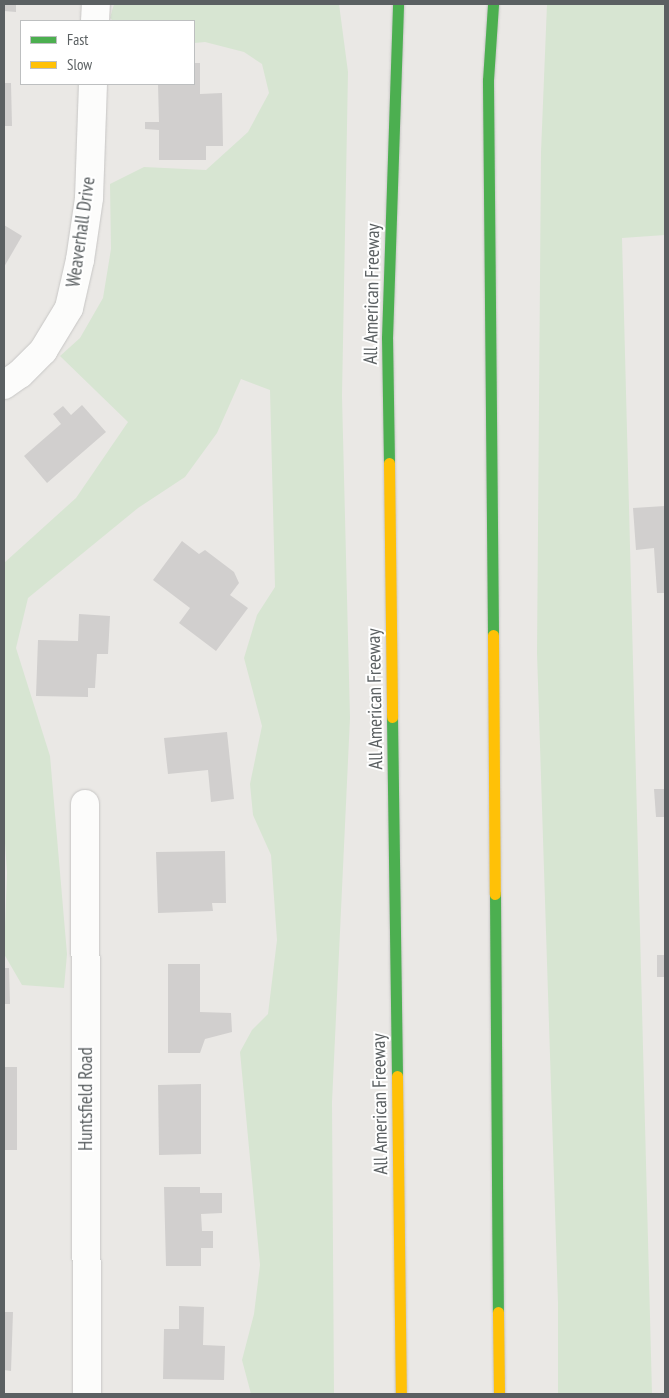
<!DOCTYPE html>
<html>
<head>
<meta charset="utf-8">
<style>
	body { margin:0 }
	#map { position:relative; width:669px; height:1398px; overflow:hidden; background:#eae8e5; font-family:"PT Sans Narrow",sans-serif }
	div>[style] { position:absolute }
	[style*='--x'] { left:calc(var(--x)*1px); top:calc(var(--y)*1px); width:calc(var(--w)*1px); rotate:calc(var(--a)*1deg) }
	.green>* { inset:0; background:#d7e5d2 }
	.building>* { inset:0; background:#d1cfce }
	.roads { filter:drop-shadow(0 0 1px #c7c6c5) drop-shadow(0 0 1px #c7c6c5) }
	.street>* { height:28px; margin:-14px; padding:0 14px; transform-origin:14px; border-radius:14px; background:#fcfcfb }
	.fast>* { height:11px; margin:-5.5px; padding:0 5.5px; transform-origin:5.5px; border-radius:5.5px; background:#4caf50 }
	.slow>* { height:11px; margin:-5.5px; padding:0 5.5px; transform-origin:5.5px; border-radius:5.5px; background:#ffc107 }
	span { translate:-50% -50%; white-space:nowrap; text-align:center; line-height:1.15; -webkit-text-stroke:4px #fff; paint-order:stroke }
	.street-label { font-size:19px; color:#5b6062 }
	.frame { position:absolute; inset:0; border:5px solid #5b6062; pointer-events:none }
	.legend { position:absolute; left:20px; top:20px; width:175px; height:65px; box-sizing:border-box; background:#fff; border:1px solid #bdbfc0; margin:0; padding:6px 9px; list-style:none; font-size:15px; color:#5b6062 }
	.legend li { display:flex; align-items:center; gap:10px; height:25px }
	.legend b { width:25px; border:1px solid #bdbfc0 }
</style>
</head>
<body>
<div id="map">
	<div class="green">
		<i style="clip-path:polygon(114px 4px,339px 4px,348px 72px,342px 396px,350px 718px,332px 1102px,334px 1394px,251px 1394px,242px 1360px,254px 1314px,260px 1265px,240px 1052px,252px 1030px,268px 1014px,277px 940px,271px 855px,253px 815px,250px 784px,262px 726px,244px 658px,257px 615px,275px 587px,270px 390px,241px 379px,217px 433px,185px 477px,138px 508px,28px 598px,16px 648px,50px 756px,67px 954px,64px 988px,22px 985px,4px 954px,7px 873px,4px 828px,4px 563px,76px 498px,128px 422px,60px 356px,80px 338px,103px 298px,111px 249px,110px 184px,144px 167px,206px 170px,248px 132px,269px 93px,262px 64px,244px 52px,205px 42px,194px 43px,194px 21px,113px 21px,110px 18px)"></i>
		<i style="clip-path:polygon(547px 4px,665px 4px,665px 235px,622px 238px,652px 1394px,558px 1394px,558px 1303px,537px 653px,541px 152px)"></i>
	</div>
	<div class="building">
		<i style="clip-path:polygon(4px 4px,16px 4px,16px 12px,4px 11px)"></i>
		<i style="clip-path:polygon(194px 63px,200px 63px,200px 94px,222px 93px,223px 146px,206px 146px,206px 160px,159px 160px,159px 130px,145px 129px,145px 122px,159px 122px,158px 84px,194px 84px)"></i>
		<i style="clip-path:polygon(4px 83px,11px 83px,12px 126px,4px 126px)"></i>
		<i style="clip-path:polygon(4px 225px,22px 236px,4px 267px)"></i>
		<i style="clip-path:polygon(82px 405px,106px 432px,47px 483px,24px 456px,61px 424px,53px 414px,63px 406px,71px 415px)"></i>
		<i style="clip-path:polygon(665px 506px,665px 593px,657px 593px,654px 548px,636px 550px,633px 508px)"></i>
		<i style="clip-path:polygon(182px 541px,199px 554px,205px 550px,234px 572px,239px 583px,230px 595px,248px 608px,216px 651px,179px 623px,190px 608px,153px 580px)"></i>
		<i style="clip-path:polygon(79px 614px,110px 616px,108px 654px,97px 654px,95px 688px,88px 688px,88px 697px,36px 696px,38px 640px,78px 641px)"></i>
		<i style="clip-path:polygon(227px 732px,234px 799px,211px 802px,208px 770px,168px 774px,164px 738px)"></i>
		<i style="clip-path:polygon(654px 789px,665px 789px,665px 817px,656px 817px)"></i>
		<i style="clip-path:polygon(225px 851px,226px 903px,212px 903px,213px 911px,158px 913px,156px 852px)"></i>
		<i style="clip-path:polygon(657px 955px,665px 955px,665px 977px,657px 977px)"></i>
		<i style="clip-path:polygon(168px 964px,200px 964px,200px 1012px,231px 1013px,232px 1032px,205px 1039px,200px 1053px,168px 1053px)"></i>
		<i style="clip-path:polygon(4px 968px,9px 968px,10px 1004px,4px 1004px)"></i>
		<i style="clip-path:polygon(4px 1067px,17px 1067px,17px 1150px,4px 1150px)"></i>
		<i style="clip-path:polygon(201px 1084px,201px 1154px,159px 1155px,158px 1085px)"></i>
		<i style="clip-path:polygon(164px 1187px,200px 1187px,200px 1193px,222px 1193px,222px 1213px,201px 1214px,202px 1231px,213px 1231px,213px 1248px,201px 1248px,201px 1266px,166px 1266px)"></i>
		<i style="clip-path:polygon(179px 1306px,204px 1307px,203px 1345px,225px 1346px,224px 1380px,163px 1379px,164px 1329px,179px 1329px)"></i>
		<i style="clip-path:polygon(4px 1312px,13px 1312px,11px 1371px,4px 1370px)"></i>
	</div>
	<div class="roads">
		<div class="street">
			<i style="--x:95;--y:21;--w:17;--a:-87"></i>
			<i style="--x:4;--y:385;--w:19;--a:-35"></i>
			<i style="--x:20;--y:374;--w:33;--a:-45"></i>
			<i style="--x:43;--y:351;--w:50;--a:-58.8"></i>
			<i style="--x:69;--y:308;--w:49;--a:-77.1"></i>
			<i style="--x:80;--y:260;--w:63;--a:-81.7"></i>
			<i style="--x:89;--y:198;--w:114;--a:-88"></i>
			<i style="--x:85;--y:804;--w:590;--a:89.81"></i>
		</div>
		<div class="fast">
			<i style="--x:389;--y:463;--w:125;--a:-90.9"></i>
			<i style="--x:387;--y:338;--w:334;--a:-88.1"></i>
			<i style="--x:493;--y:635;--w:555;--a:-90.52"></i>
			<i style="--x:488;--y:80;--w:76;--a:-86.2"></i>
			<i style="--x:392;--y:717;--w:359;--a:89.2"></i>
			<i style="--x:495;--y:894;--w:418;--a:89.6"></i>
		</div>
		<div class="slow">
			<i style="--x:389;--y:463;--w:254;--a:89.3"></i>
			<i style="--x:493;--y:635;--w:259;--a:89.6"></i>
			<i style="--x:397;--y:1076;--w:318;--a:89.3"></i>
			<i style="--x:498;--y:1312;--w:82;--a:89.3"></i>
		</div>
	</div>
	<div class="street-label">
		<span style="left:81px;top:232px;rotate:-82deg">Weaverhall Drive</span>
		<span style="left:372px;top:294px;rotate:-89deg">All American Freeway</span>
		<span style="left:375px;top:699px;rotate:-91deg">All American Freeway</span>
		<span style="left:86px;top:1099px;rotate:-90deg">Huntsfield Road</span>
		<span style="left:380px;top:1104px;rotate:-91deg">All American Freeway</span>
	</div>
	<div class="frame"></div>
	<ul class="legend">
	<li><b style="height:6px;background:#4caf50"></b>Fast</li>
	<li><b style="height:6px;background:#ffc107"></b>Slow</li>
	</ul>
</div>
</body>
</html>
